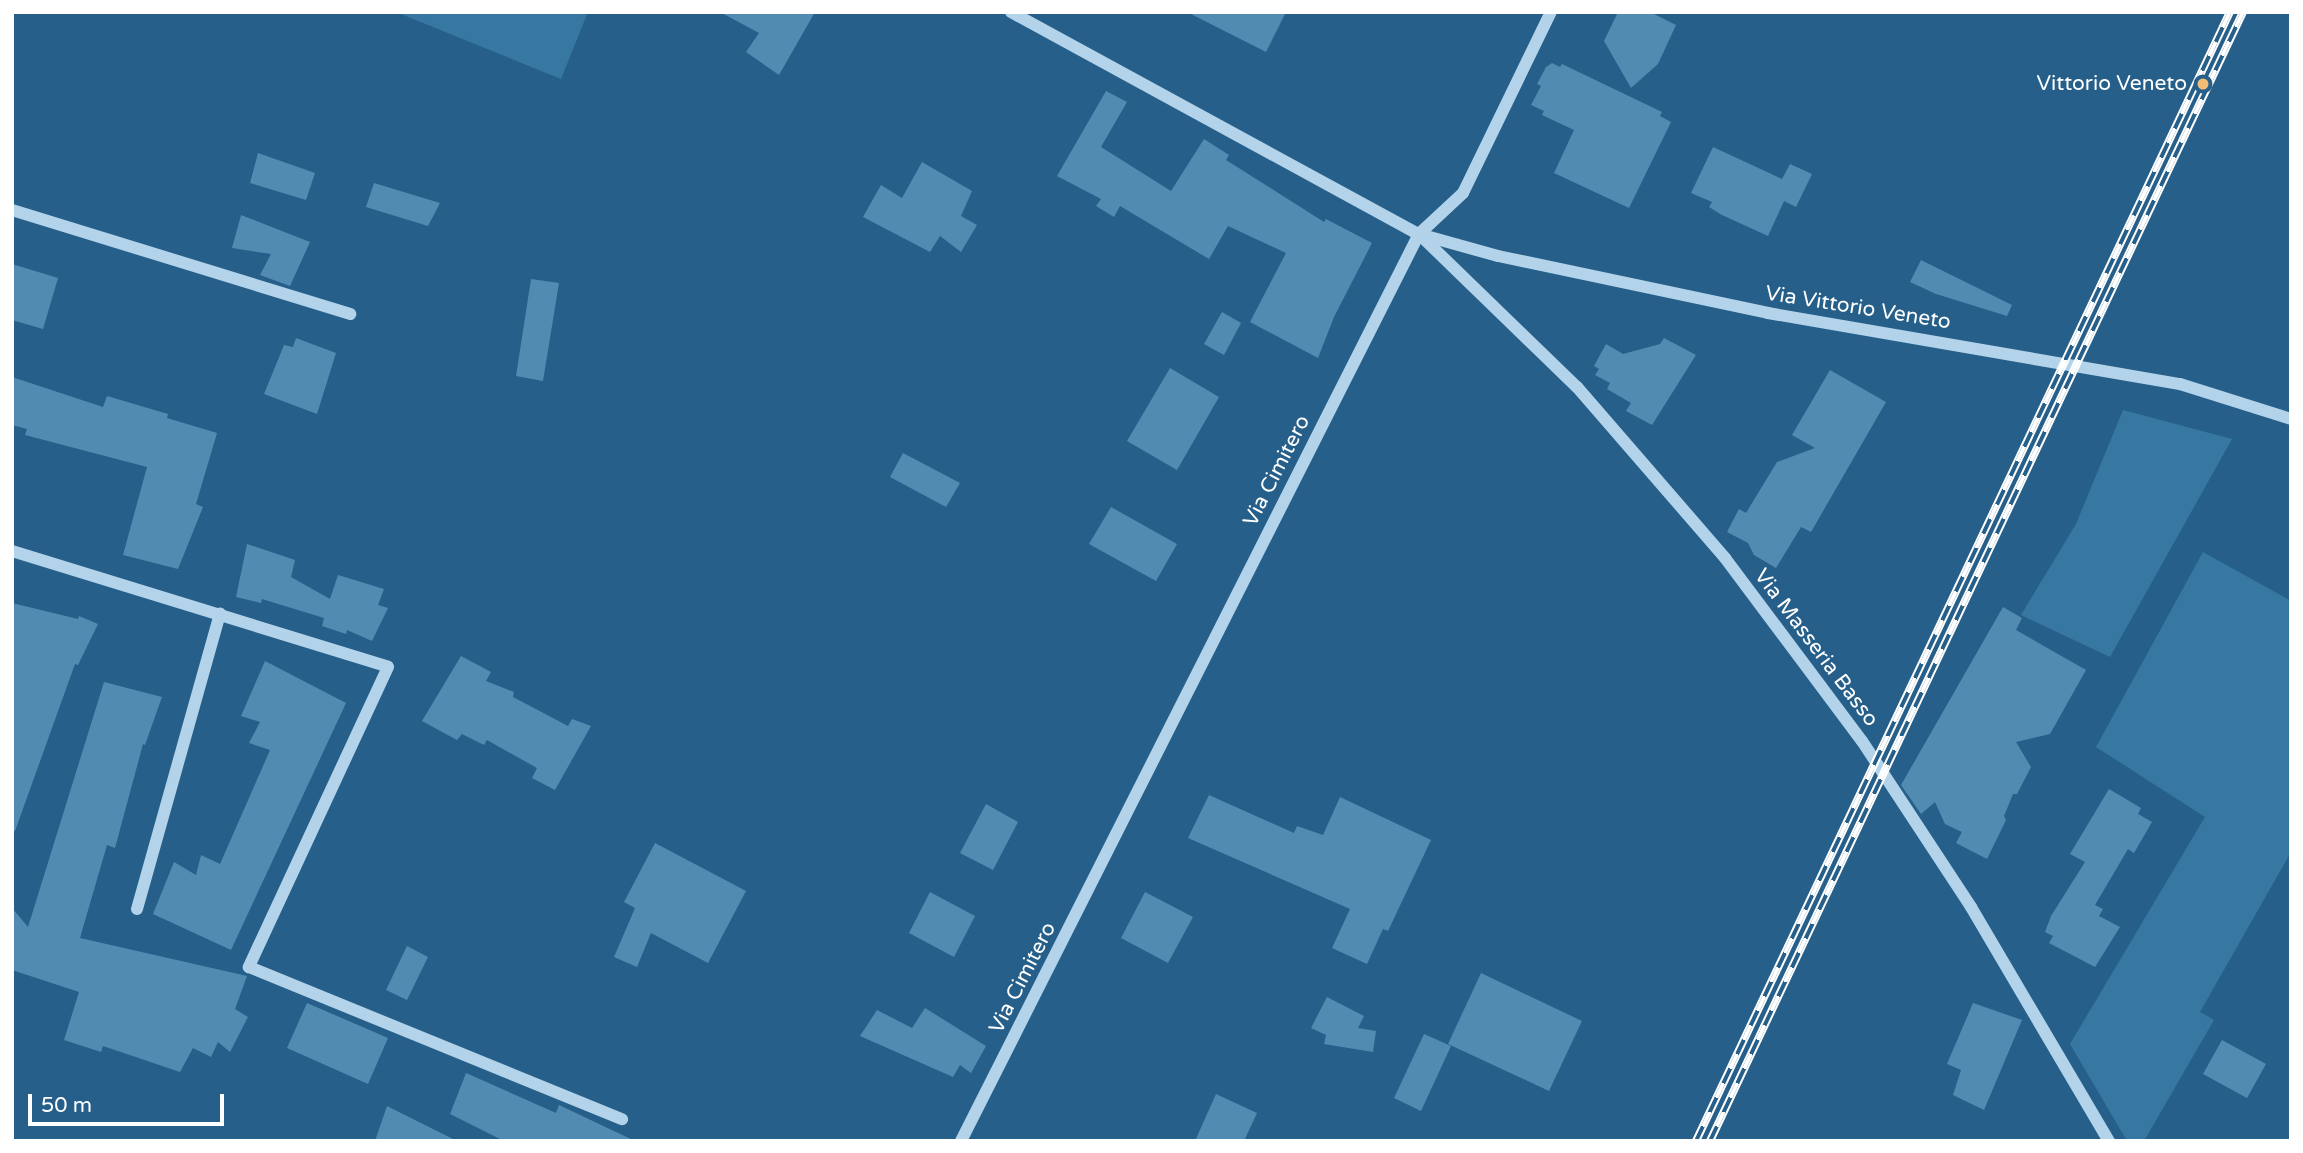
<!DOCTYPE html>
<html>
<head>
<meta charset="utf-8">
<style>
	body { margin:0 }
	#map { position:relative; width:2303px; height:1153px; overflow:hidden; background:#265f89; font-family:"Varela Round",sans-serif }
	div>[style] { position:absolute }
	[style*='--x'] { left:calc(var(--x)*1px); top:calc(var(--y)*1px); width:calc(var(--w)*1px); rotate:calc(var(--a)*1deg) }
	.green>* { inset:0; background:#3778a3 }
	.building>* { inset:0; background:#528bb2 }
	.minor>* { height:12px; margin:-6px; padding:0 6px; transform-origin:6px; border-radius:6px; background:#b2d3e9 }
	.rail>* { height:8px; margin-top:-4px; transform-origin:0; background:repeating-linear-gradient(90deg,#265f89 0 16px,#fff 0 32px); box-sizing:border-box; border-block:2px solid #fff }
	.dots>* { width:19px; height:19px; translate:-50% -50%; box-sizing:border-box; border:4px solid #265f89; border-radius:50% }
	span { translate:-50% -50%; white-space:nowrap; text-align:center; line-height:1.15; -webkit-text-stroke:6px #265f89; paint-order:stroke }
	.poi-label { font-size:21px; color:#fff }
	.right { translate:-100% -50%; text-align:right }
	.street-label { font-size:21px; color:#fff }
	.frame { position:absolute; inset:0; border:14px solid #fff; pointer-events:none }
	.scale { position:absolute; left:28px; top:1094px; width:196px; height:32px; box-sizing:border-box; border:4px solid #fff; border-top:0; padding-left:9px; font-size:21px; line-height:24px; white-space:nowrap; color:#fff; -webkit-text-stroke:5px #265f89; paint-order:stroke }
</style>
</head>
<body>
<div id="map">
	<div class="green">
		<i style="clip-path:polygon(396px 12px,588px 12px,561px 79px)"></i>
		<i style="clip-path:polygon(2123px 410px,2232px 439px,2110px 657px,2021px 615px,2076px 524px)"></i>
		<i style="clip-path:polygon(2203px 552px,2291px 601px,2291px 852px,2200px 1012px,2214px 1020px,2144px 1141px,2127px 1141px,2070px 1044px,2205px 817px,2096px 747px)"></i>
	</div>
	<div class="building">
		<i style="clip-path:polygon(720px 12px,815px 12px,779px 75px,746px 52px,759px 33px)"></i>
		<i style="clip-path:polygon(1187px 12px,1286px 12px,1266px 52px)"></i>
		<i style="clip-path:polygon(1618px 12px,1650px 12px,1676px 25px,1658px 64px,1631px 88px,1604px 41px)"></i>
		<i style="clip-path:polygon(1552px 63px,1560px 67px,1562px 64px,1662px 112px,1660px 116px,1671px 122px,1629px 208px,1554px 173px,1574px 130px,1542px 115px,1544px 111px,1531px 105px,1541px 86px,1537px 84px,1546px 67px)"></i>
		<i style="clip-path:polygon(1106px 91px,1127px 102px,1101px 147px,1171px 191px,1204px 139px,1229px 155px,1226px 160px,1324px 222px,1326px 219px,1372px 243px,1334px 317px,1318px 358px,1250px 322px,1286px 253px,1228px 226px,1209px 259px,1120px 206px,1114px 217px,1096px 206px,1101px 199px,1057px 176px)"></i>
		<i style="clip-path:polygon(1713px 147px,1782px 179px,1790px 164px,1812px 174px,1796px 207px,1784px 201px,1768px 236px,1722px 215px,1709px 207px,1712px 202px,1691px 193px)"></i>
		<i style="clip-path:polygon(258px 153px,315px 173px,306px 200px,250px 183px)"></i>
		<i style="clip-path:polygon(922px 162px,972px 191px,961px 216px,977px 225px,961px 252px,940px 236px,930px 252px,863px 217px,881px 185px,902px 198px)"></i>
		<i style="clip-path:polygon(374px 183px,440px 203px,428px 226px,366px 207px)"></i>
		<i style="clip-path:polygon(241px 215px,310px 242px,290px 286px,260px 275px,271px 254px,232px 248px)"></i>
		<i style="clip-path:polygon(1921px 260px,2012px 305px,2007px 316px,1936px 294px,1910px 282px)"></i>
		<i style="clip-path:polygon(12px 264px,58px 278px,43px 329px,12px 320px)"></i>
		<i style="clip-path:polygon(531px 279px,559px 283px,543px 381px,516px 376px)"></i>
		<i style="clip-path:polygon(1222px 312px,1241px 323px,1224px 355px,1204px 344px)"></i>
		<i style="clip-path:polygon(296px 338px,336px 353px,317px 414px,264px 394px,284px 345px,293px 347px)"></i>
		<i style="clip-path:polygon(1664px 338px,1696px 355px,1652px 425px,1626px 411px,1631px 403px,1607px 389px,1610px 383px,1595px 375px,1599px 369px,1594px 366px,1606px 344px,1623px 354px,1660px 344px)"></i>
		<i style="clip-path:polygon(1170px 368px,1219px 397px,1177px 470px,1127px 441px)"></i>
		<i style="clip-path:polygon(1830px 370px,1886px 402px,1811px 532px,1801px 527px,1776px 568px,1754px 555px,1748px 543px,1727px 532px,1739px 509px,1746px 513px,1777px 462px,1815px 448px,1792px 435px)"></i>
		<i style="clip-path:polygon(12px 377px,103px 407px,107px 396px,168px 414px,167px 418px,217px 433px,196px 504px,203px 507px,178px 569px,123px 555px,147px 467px,25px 435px,27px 429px,12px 425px)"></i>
		<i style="clip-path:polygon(903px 453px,960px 483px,946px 507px,890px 477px)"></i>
		<i style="clip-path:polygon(1111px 507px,1177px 544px,1156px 581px,1089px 544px)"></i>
		<i style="clip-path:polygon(247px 544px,295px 560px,291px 577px,330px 599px,338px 575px,384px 589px,378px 605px,388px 608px,372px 641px,347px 630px,346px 634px,322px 626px,324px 618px,262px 599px,261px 603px,236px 597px)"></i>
		<i style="clip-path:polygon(12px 603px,78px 619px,79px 616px,98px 624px,78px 665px,75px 664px,15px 831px,12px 830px)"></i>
		<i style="clip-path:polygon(2003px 607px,2022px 618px,2016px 630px,2086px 670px,2050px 734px,2016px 742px,2031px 767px,2017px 794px,2013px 794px,2004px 816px,2006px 820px,1987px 859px,1956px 843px,1962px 832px,1945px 824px,1935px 802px,1921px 814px,1901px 785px)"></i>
		<i style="clip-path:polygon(461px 656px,491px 672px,486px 681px,514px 692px,513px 697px,568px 726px,572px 719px,591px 726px,555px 790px,532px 778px,537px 768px,487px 740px,484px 745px,462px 734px,457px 740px,422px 721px)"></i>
		<i style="clip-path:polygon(265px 661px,346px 703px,231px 950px,153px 914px,174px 862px,196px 875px,201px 855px,220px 864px,270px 750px,249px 743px,260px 722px,241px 716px)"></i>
		<i style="clip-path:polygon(104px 682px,162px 697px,145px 745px,143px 744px,115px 848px,107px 845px,80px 938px,247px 976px,235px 1009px,248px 1017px,230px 1052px,218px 1042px,211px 1057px,193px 1048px,180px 1072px,103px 1046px,101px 1052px,64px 1040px,79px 992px,12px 970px,12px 908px,28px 927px)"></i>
		<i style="clip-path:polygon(2109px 789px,2141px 808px,2138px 814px,2152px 822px,2134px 853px,2128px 849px,2095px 905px,2103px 909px,2099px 916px,2120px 927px,2095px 967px,2049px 943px,2053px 936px,2045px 932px,2051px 916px,2085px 862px,2070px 854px)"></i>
		<i style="clip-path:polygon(1209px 795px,1294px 833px,1297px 826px,1323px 835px,1340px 797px,1431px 840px,1388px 931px,1383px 929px,1367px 964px,1332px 948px,1350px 909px,1188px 838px)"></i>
		<i style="clip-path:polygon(986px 804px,1018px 822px,993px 870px,960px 853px)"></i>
		<i style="clip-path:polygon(655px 843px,746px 891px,708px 963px,651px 933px,637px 967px,614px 957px,635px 908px,624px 902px)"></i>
		<i style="clip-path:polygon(930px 892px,975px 916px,954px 957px,909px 933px)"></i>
		<i style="clip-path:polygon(1145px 892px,1193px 917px,1168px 963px,1121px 938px)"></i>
		<i style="clip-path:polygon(407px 946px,428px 957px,407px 1000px,386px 990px)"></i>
		<i style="clip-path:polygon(1481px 973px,1582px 1021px,1549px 1091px,1448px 1044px)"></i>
		<i style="clip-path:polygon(1327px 997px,1364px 1016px,1358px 1028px,1376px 1031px,1373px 1052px,1324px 1044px,1326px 1035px,1311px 1028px)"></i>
		<i style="clip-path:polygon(307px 1003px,388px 1038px,368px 1084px,287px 1048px)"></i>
		<i style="clip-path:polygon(1973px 1003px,2022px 1020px,1984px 1110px,1953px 1095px,1961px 1070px,1947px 1064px)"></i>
		<i style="clip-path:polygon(925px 1008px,986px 1046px,971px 1073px,960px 1065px,953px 1077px,860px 1036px,877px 1010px,912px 1028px)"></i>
		<i style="clip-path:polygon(1424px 1034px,1451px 1046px,1421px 1111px,1394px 1098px)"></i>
		<i style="clip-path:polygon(2222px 1040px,2266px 1064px,2247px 1098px,2203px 1074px)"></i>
		<i style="clip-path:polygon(466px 1073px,556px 1113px,559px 1105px,635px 1141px,504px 1141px,450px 1114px)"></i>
		<i style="clip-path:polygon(1216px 1094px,1257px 1113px,1244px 1141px,1195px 1141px)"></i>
		<i style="clip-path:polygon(387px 1106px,457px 1141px,375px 1141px)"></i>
	</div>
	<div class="minor">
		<i style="--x:1011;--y:12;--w:464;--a:28.6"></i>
		<i style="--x:1419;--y:234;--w:82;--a:15.6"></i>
		<i style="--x:1498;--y:256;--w:276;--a:11.9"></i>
		<i style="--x:1768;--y:313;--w:418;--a:9.8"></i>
		<i style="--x:2180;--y:384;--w:116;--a:17.5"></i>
		<i style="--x:12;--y:210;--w:354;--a:17.1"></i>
		<i style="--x:1422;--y:237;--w:216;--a:44.1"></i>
		<i style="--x:1577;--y:387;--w:226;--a:49.1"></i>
		<i style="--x:1725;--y:558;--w:229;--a:53.2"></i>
		<i style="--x:1862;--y:741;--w:199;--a:56.7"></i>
		<i style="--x:1971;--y:907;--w:272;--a:59.5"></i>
		<i style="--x:12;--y:551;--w:393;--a:17.1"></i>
		<i style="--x:388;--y:667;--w:331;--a:114.9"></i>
		<i style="--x:249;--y:967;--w:403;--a:22.2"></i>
		<i style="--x:137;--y:909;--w:307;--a:-74.3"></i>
		<i style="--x:961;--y:1141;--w:1016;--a:-63.21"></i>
		<i style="--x:1419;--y:234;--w:60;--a:-43"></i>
		<i style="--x:1463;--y:193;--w:201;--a:-64.1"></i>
	</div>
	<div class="rail">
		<i style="--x:1696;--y:1141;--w:1249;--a:-64.69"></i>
		<i style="--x:1710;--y:1141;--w:1248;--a:-64.73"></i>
	</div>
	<div class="dots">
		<i style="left:2203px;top:84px;background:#f3bd77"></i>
	</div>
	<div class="poi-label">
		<span class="right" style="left:2187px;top:84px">Vittorio Veneto</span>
	</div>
	<div class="street-label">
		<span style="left:1858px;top:308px;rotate:9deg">Via Vittorio Veneto</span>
		<span style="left:1277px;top:471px;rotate:-63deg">Via Cimitero</span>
		<span style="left:1816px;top:648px;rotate:53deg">Via Masseria Basso</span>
		<span style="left:1023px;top:978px;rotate:-63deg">Via Cimitero</span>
	</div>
	<div class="frame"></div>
	<div class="scale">50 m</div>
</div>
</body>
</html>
